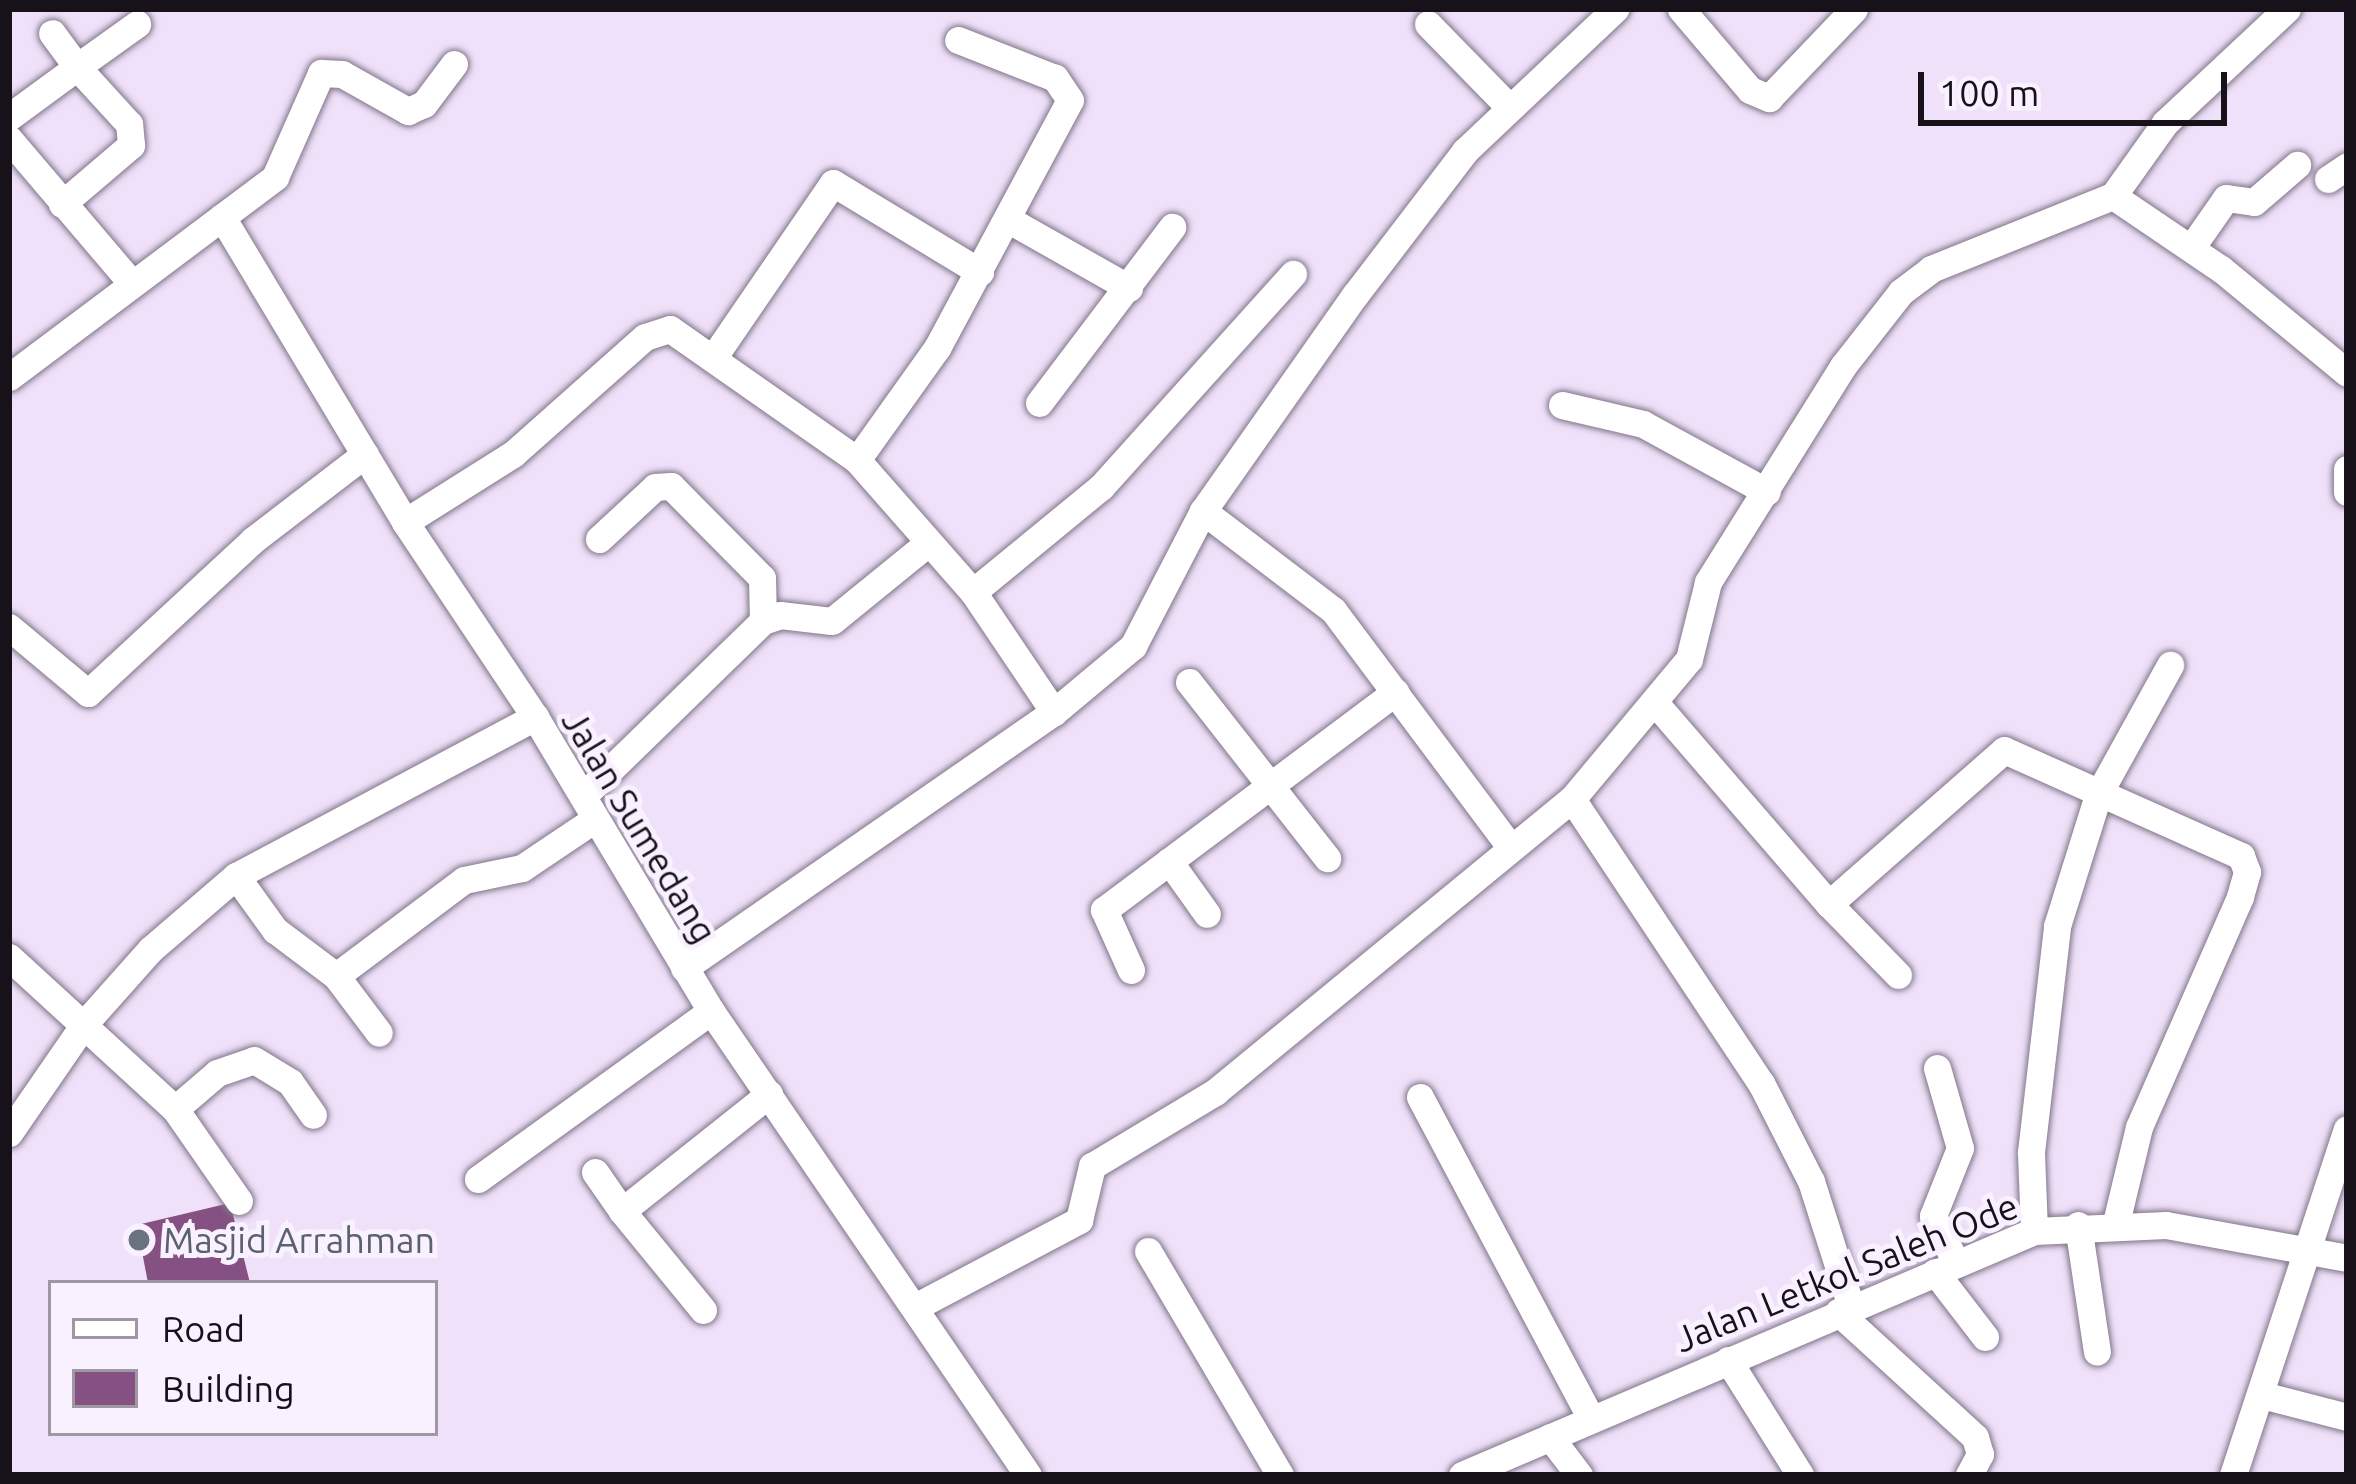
<!DOCTYPE html>
<html>
<head>
<meta charset="utf-8">
<style>
	body { margin:0 }
	#map { position:relative; width:2356px; height:1484px; overflow:hidden; background:#efe1f9; font-family:Ubuntu,sans-serif }
	div>[style] { position:absolute }
	[style*='--x'] { left:calc(var(--x)*1px); top:calc(var(--y)*1px); width:calc(var(--w)*1px); rotate:calc(var(--a)*1deg) }
	.building>* { inset:0; background:#855082 }
	.roads { filter:drop-shadow(0 0 3px #82768a) drop-shadow(0 0 3px #82768a) }
	.minor>* { height:27px; margin:-13.5px; padding:0 13.5px; transform-origin:13.5px; border-radius:13.5px; background:#fff }
	.dots>* { width:33px; height:33px; translate:-50% -50%; box-sizing:border-box; border:6px solid #f9f1ff; border-radius:50% }
	span { translate:-50% -50%; white-space:nowrap; text-align:center; line-height:1.15; -webkit-text-stroke:10px #f9f1ff; paint-order:stroke }
	.street-label { font-size:36px; color:#17121a }
	.worship-label { font-size:36px; color:#5b616d }
	.left { translate:0 -50%; text-align:left }
	.frame { position:absolute; inset:0; border:12px solid #17121a; pointer-events:none }
	.legend { position:absolute; left:48px; top:1280px; width:390px; height:156px; box-sizing:border-box; background:#f9f1ff; border:3px solid #9f98a3; margin:0; padding:15px 21px; list-style:none; font-size:36px; color:#17121a }
	.legend li { display:flex; align-items:center; gap:24px; height:60px }
	.legend b { width:60px; border:3px solid #9f98a3 }
	.scale { position:absolute; left:1918px; top:72px; width:309px; height:54px; box-sizing:border-box; border:6px solid #17121a; border-top:0; padding-left:15px; font-size:36px; line-height:42px; white-space:nowrap; color:#17121a; -webkit-text-stroke:9px #f9f1ff; paint-order:stroke }
</style>
</head>
<body>
<div id="map">
	<div class="building">
		<i style="clip-path:polygon(230px 1203px,250px 1283px,148px 1283px,137px 1225px)"></i>
	</div>
	<div class="roads">
		<div class="minor">
			<i style="--x:1681;--y:9;--w:106;--a:49.6"></i>
			<i style="--x:1750;--y:90;--w:21;--a:23"></i>
			<i style="--x:1769;--y:98;--w:123;--a:-46.3"></i>
			<i style="--x:1428;--y:24;--w:117;--a:45.7"></i>
			<i style="--x:9;--y:117;--w:84;--a:-36.3"></i>
			<i style="--x:77;--y:67;--w:42;--a:-126.3"></i>
			<i style="--x:9;--y:139;--w:187;--a:49.6"></i>
			<i style="--x:2328;--y:179;--w:23;--a:-34"></i>
			<i style="--x:2113;--y:196;--w:130;--a:34.1"></i>
			<i style="--x:2221;--y:269;--w:163;--a:39.5"></i>
			<i style="--x:62;--y:204;--w:91;--a:-40.5"></i>
			<i style="--x:131;--y:145;--w:21;--a:-95"></i>
			<i style="--x:129;--y:124;--w:77;--a:-132.4"></i>
			<i style="--x:77;--y:67;--w:74;--a:-35.6"></i>
			<i style="--x:222;--y:217;--w:356;--a:59"></i>
			<i style="--x:405;--y:522;--w:234;--a:56.3"></i>
			<i style="--x:1009;--y:220;--w:138;--a:29.5"></i>
			<i style="--x:2191;--y:248;--w:61;--a:-55"></i>
			<i style="--x:2226;--y:198;--w:28;--a:8"></i>
			<i style="--x:2254;--y:202;--w:57;--a:-40.7"></i>
			<i style="--x:713;--y:358;--w:212;--a:-55.6"></i>
			<i style="--x:833;--y:183;--w:172;--a:31.2"></i>
			<i style="--x:9;--y:377;--w:333;--a:-36.9"></i>
			<i style="--x:275;--y:177;--w:114;--a:-66.1"></i>
			<i style="--x:321;--y:73;--w:21;--a:3"></i>
			<i style="--x:342;--y:74;--w:76;--a:29.3"></i>
			<i style="--x:408;--y:111;--w:17;--a:-24"></i>
			<i style="--x:424;--y:104;--w:50;--a:-53.1"></i>
			<i style="--x:1039;--y:403;--w:221;--a:-52.9"></i>
			<i style="--x:1562;--y:405;--w:83;--a:13.2"></i>
			<i style="--x:1643;--y:424;--w:141;--a:28.7"></i>
			<i style="--x:857;--y:460;--w:138;--a:-54.5"></i>
			<i style="--x:937;--y:348;--w:281;--a:-61.8"></i>
			<i style="--x:1070;--y:100;--w:27;--a:-124"></i>
			<i style="--x:1055;--y:78;--w:104;--a:-158.6"></i>
			<i style="--x:2347;--y:469;--w:23;--a:90"></i>
			<i style="--x:1203;--y:511;--w:163;--a:37.3"></i>
			<i style="--x:1333;--y:610;--w:297;--a:53.2"></i>
			<i style="--x:405;--y:522;--w:128;--a:-32.2"></i>
			<i style="--x:513;--y:454;--w:176;--a:-41.6"></i>
			<i style="--x:645;--y:337;--w:26;--a:-18"></i>
			<i style="--x:670;--y:329;--w:228;--a:35"></i>
			<i style="--x:857;--y:460;--w:176;--a:48.7"></i>
			<i style="--x:973;--y:592;--w:145;--a:56"></i>
			<i style="--x:599;--y:539;--w:76;--a:-42.9"></i>
			<i style="--x:655;--y:487;--w:16;--a:-4"></i>
			<i style="--x:671;--y:486;--w:129;--a:45.3"></i>
			<i style="--x:762;--y:578;--w:43;--a:88.7"></i>
			<i style="--x:973;--y:592;--w:166;--a:-39.4"></i>
			<i style="--x:1101;--y:487;--w:287;--a:-48"></i>
			<i style="--x:9;--y:627;--w:103;--a:39.9"></i>
			<i style="--x:88;--y:693;--w:225;--a:-42.8"></i>
			<i style="--x:253;--y:540;--w:141;--a:-37.5"></i>
			<i style="--x:1189;--y:682;--w:224;--a:51.9"></i>
			<i style="--x:1657;--y:705;--w:263;--a:49.2"></i>
			<i style="--x:1829;--y:904;--w:233;--a:-41.3"></i>
			<i style="--x:2004;--y:750;--w:260;--a:24.1"></i>
			<i style="--x:2241;--y:856;--w:17;--a:69"></i>
			<i style="--x:2247;--y:872;--w:26;--a:106"></i>
			<i style="--x:2240;--y:897;--w:251;--a:113.7"></i>
			<i style="--x:2139;--y:1127;--w:99;--a:103.5"></i>
			<i style="--x:585;--y:794;--w:248;--a:-44.2"></i>
			<i style="--x:763;--y:621;--w:18;--a:-19"></i>
			<i style="--x:780;--y:615;--w:52;--a:6.6"></i>
			<i style="--x:832;--y:621;--w:124;--a:-39.1"></i>
			<i style="--x:1572;--y:799;--w:341;--a:56.4"></i>
			<i style="--x:1761;--y:1083;--w:110;--a:63"></i>
			<i style="--x:1811;--y:1181;--w:131;--a:72.3"></i>
			<i style="--x:1169;--y:861;--w:65;--a:54.4"></i>
			<i style="--x:236;--y:876;--w:67;--a:54.2"></i>
			<i style="--x:275;--y:930;--w:76;--a:37"></i>
			<i style="--x:336;--y:976;--w:160;--a:-36.9"></i>
			<i style="--x:464;--y:880;--w:59;--a:-11.7"></i>
			<i style="--x:522;--y:868;--w:88;--a:-33.9"></i>
			<i style="--x:1829;--y:904;--w:99;--a:45.8"></i>
			<i style="--x:9;--y:957;--w:225;--a:42.5"></i>
			<i style="--x:175;--y:1109;--w:112;--a:55.2"></i>
			<i style="--x:684;--y:968;--w:450;--a:-34.7"></i>
			<i style="--x:1054;--y:712;--w:103;--a:-39.9"></i>
			<i style="--x:1133;--y:646;--w:152;--a:-62.6"></i>
			<i style="--x:1203;--y:511;--w:264;--a:-54.9"></i>
			<i style="--x:1355;--y:295;--w:181;--a:-52.6"></i>
			<i style="--x:1465;--y:151;--w:207;--a:-43.4"></i>
			<i style="--x:1131;--y:970;--w:66;--a:-114.2"></i>
			<i style="--x:1104;--y:910;--w:364;--a:-36.8"></i>
			<i style="--x:336;--y:976;--w:71;--a:53"></i>
			<i style="--x:1937;--y:1068;--w:83;--a:74"></i>
			<i style="--x:1960;--y:1148;--w:73;--a:111.7"></i>
			<i style="--x:1933;--y:1216;--w:52;--a:63.9"></i>
			<i style="--x:1420;--y:1097;--w:364;--a:62"></i>
			<i style="--x:175;--y:1109;--w:55;--a:-40.6"></i>
			<i style="--x:217;--y:1073;--w:39;--a:-19"></i>
			<i style="--x:254;--y:1060;--w:42;--a:31.4"></i>
			<i style="--x:290;--y:1082;--w:40;--a:55.1"></i>
			<i style="--x:9;--y:1133;--w:134;--a:-55.4"></i>
			<i style="--x:85;--y:1023;--w:99;--a:-48.3"></i>
			<i style="--x:151;--y:949;--w:112;--a:-40.7"></i>
			<i style="--x:236;--y:876;--w:339;--a:-28"></i>
			<i style="--x:535;--y:717;--w:343;--a:59.1"></i>
			<i style="--x:711;--y:1011;--w:562;--a:55.66"></i>
			<i style="--x:595;--y:1172;--w:47;--a:55.3"></i>
			<i style="--x:478;--y:1179;--w:287;--a:-35.8"></i>
			<i style="--x:2078;--y:1225;--w:128;--a:81.5"></i>
			<i style="--x:2034;--y:1231;--w:79;--a:-92.2"></i>
			<i style="--x:2031;--y:1152;--w:227;--a:-83.4"></i>
			<i style="--x:2057;--y:926;--w:137;--a:-72.6"></i>
			<i style="--x:2098;--y:795;--w:149;--a:-61"></i>
			<i style="--x:1148;--y:1251;--w:260;--a:59.5"></i>
			<i style="--x:1935;--y:1272;--w:82;--a:52.4"></i>
			<i style="--x:915;--y:1307;--w:186;--a:-27.9"></i>
			<i style="--x:1079;--y:1220;--w:56;--a:-76.5"></i>
			<i style="--x:1092;--y:1166;--w:144;--a:-31"></i>
			<i style="--x:1215;--y:1092;--w:462;--a:-39.4"></i>
			<i style="--x:1572;--y:799;--w:182;--a:-50.1"></i>
			<i style="--x:1689;--y:659;--w:79;--a:-76.1"></i>
			<i style="--x:1708;--y:582;--w:255;--a:-58"></i>
			<i style="--x:1843;--y:366;--w:94;--a:-51.9"></i>
			<i style="--x:1901;--y:292;--w:38;--a:-37"></i>
			<i style="--x:1931;--y:269;--w:196;--a:-21.9"></i>
			<i style="--x:2113;--y:196;--w:90;--a:-54.5"></i>
			<i style="--x:2165;--y:123;--w:167;--a:-43.1"></i>
			<i style="--x:703;--y:1310;--w:128;--a:-129.3"></i>
			<i style="--x:622;--y:1211;--w:188;--a:-38.5"></i>
			<i style="--x:1838;--y:1312;--w:185;--a:42.4"></i>
			<i style="--x:1975;--y:1437;--w:18;--a:74"></i>
			<i style="--x:1980;--y:1454;--w:24;--a:118"></i>
			<i style="--x:1728;--y:1360;--w:136;--a:57.9"></i>
			<i style="--x:2262;--y:1395;--w:88;--a:14.5"></i>
			<i style="--x:1550;--y:1437;--w:48;--a:52.7"></i>
			<i style="--x:1462;--y:1475;--w:622;--a:-23.1"></i>
			<i style="--x:2034;--y:1231;--w:132;--a:-2.6"></i>
			<i style="--x:2166;--y:1225;--w:184;--a:10.3"></i>
			<i style="--x:2233;--y:1475;--w:364;--a:-71.8"></i>
		</div>
	</div>
	<div class="dots">
		<i style="left:139px;top:1240px;background:#6b7280"></i>
	</div>
	<div class="street-label">
		<span style="left:640px;top:826px;rotate:59deg">Jalan Sumedang</span>
		<span style="left:1846px;top:1272px;rotate:-22deg">Jalan Letkol Saleh Ode</span>
	</div>
	<div class="worship-label">
		<span class="left" style="left:163px;top:1240px">Masjid Arrahman</span>
	</div>
	<div class="frame"></div>
	<ul class="legend">
	<li><b style="height:15px;background:#fff"></b>Road</li>
	<li><b style="height:33px;background:#855082"></b>Building</li>
	</ul>
	<div class="scale">100 m</div>
</div>
</body>
</html>
